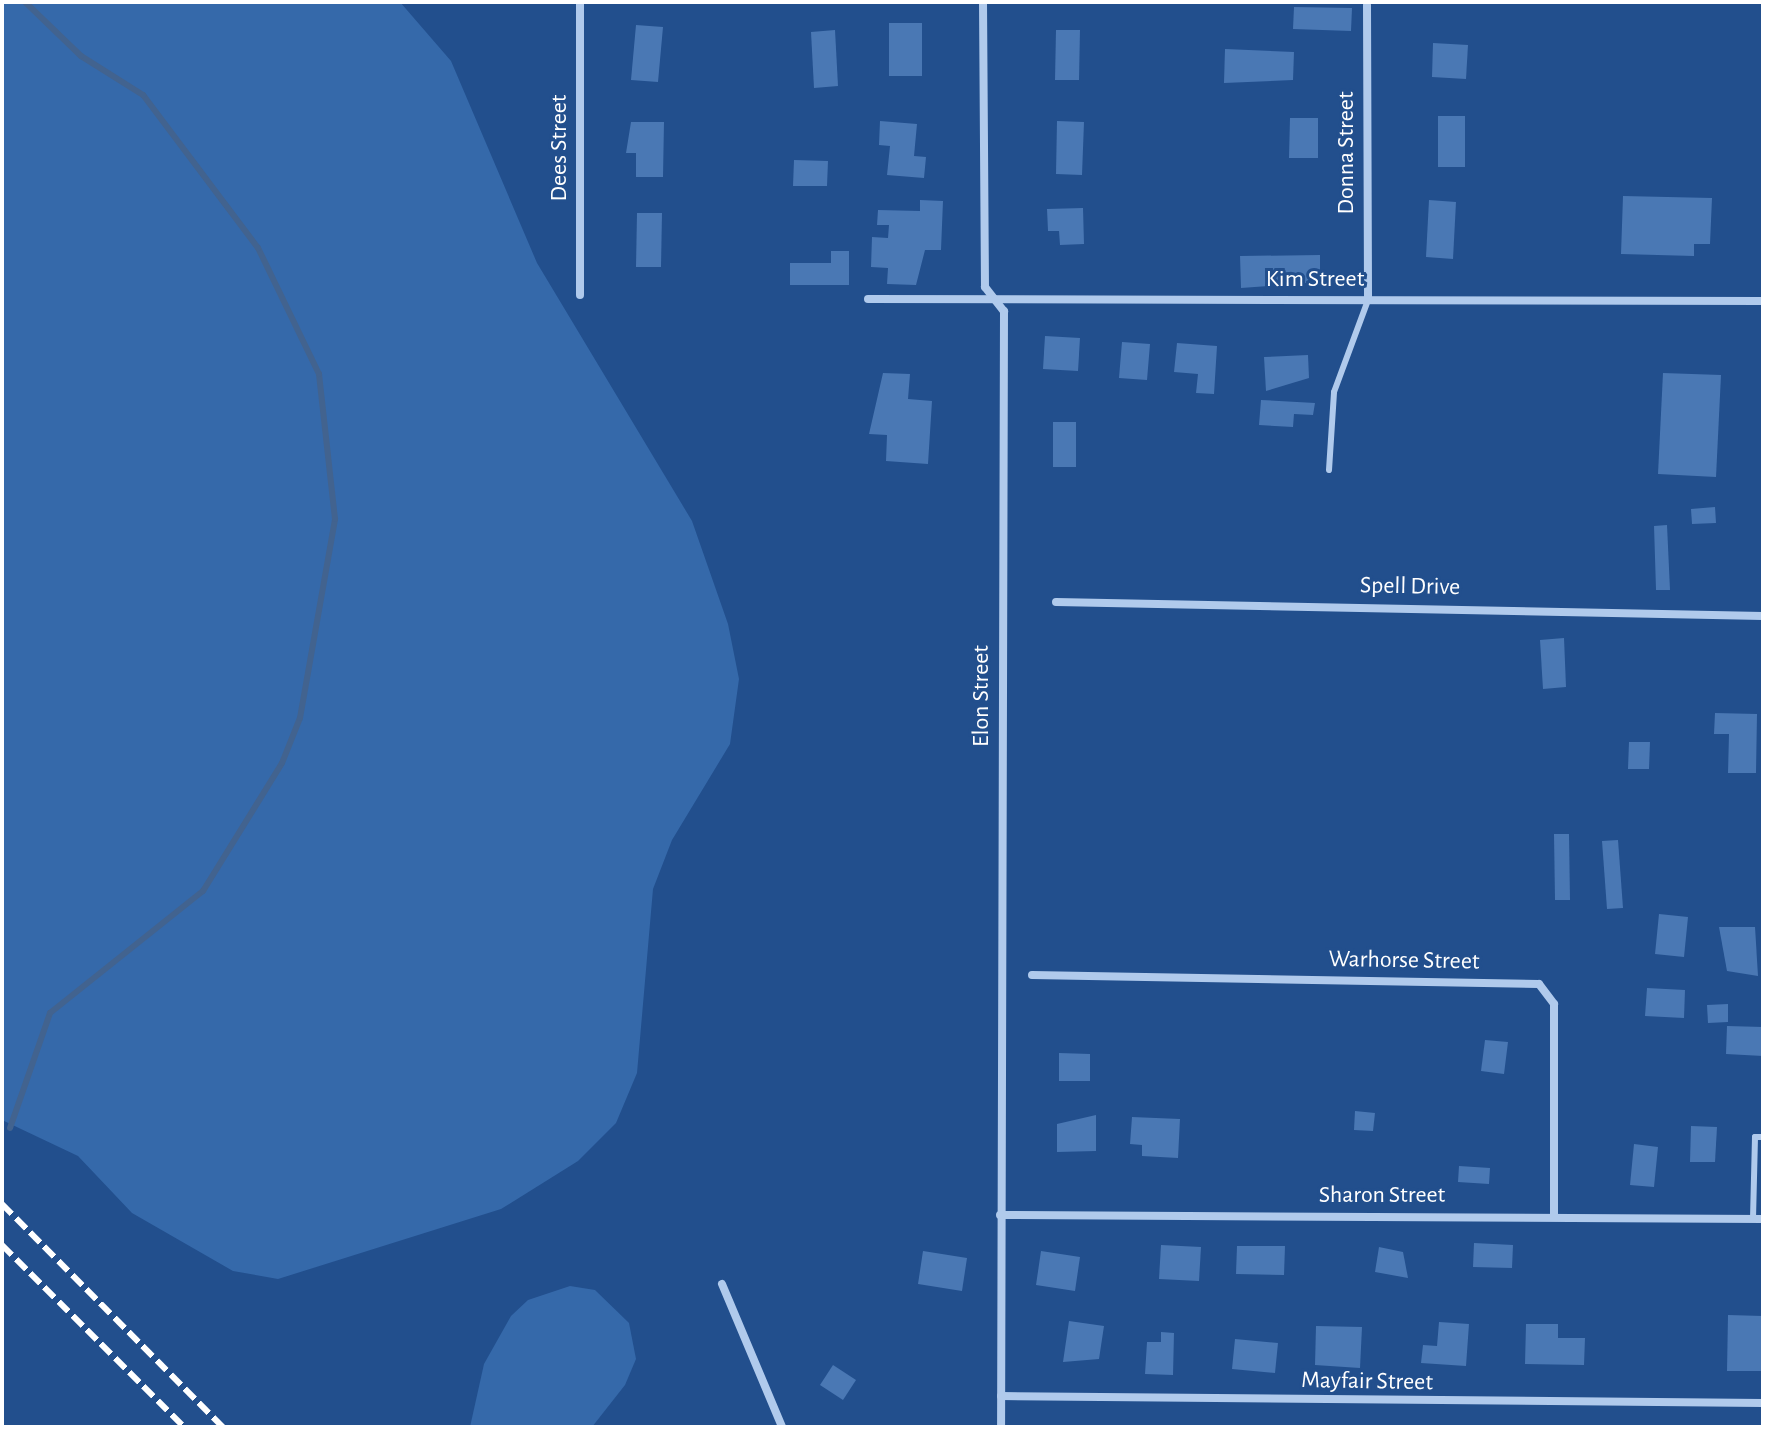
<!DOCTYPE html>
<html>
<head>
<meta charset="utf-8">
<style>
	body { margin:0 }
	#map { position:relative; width:1765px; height:1429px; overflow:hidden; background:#224f8d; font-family:"Alegreya Sans",sans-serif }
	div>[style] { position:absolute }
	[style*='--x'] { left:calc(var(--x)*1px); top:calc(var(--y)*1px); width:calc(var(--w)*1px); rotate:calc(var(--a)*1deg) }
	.green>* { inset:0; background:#3569aa }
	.stream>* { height:6px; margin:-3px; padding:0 3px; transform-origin:3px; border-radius:3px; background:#42638f }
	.building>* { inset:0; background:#4a78b4 }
	.lane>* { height:6px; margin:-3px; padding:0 3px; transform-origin:3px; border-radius:3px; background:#b0caec }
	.street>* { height:8px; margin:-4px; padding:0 4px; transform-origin:4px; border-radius:4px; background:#b0caec }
	.rail>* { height:6px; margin-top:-3px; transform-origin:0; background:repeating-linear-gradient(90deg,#fff 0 14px,transparent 0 20px) }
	span { translate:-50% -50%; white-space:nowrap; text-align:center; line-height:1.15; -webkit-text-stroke:6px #224f8d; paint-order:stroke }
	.street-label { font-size:24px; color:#fff }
	.frame { position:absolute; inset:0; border:4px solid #fff; pointer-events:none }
</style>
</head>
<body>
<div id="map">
	<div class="green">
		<i style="clip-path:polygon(2px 2px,400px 2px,451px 61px,537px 263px,692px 521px,728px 624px,739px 679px,730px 744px,672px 840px,653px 889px,637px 1073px,616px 1123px,578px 1161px,501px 1209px,278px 1279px,233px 1271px,132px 1213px,78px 1156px,2px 1120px)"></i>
		<i style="clip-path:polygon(570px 1286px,595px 1290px,629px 1323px,636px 1359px,625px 1385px,592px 1427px,470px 1427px,484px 1364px,511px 1316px,528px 1300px)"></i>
	</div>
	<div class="stream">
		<i style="--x:10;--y:1128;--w:122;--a:-70.8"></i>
		<i style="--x:50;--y:1013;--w:196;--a:-38.6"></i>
		<i style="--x:203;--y:891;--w:150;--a:-58.3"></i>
		<i style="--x:282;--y:763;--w:48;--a:-68.2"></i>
		<i style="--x:300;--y:718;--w:202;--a:-80"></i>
		<i style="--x:335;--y:519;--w:146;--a:-96.3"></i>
		<i style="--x:319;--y:374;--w:140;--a:-115.8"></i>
		<i style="--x:258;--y:248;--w:191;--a:-126.9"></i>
		<i style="--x:143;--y:95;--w:73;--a:-147.8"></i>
		<i style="--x:81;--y:56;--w:78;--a:-136"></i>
	</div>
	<div class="building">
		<i style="clip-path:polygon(1294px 7px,1352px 8px,1351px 31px,1293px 29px)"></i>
		<i style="clip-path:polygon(889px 23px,922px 23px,922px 76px,889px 76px)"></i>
		<i style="clip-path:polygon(636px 25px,663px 27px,658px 82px,631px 80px)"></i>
		<i style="clip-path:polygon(835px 30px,838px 86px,814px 88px,811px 32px)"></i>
		<i style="clip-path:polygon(1056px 30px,1080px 30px,1079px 80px,1055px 80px)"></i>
		<i style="clip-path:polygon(1433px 43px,1468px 45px,1466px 79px,1432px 77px)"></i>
		<i style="clip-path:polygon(1225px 49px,1294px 52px,1293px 80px,1224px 83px)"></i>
		<i style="clip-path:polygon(1438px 116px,1465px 116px,1465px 167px,1438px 167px)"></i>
		<i style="clip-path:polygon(1290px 118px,1318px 118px,1318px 158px,1289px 158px)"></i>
		<i style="clip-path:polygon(880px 121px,917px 124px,914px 156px,926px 157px,924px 178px,887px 175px,890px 146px,879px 145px)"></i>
		<i style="clip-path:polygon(1057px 121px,1084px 122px,1082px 175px,1056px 174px)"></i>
		<i style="clip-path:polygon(631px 122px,664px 122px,663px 177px,636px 177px,636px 153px,626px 153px)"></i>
		<i style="clip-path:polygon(794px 160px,828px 161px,827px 186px,793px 186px)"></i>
		<i style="clip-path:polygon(1623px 196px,1712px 198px,1710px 244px,1694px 244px,1694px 256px,1621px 254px)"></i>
		<i style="clip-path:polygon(920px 200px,943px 201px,941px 250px,925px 250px,916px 285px,887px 284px,888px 268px,871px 267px,872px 237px,888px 238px,889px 225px,877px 225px,878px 210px,920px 211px)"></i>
		<i style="clip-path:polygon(1429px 200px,1456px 202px,1453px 259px,1426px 257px)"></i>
		<i style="clip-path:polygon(1083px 208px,1084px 244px,1060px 245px,1059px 231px,1048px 231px,1047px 209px)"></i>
		<i style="clip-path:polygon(637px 213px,662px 213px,661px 267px,636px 267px)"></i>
		<i style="clip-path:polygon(831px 251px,849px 251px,849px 285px,790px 285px,790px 263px,831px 263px)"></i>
		<i style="clip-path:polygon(1320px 255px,1320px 282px,1241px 288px,1240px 256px)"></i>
		<i style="clip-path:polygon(1045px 336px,1080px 338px,1078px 371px,1043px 369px)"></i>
		<i style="clip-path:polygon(1122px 342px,1150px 344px,1147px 380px,1119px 378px)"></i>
		<i style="clip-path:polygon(1177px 343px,1217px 346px,1214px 394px,1196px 393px,1198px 374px,1174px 372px)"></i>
		<i style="clip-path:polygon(1308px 355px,1309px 378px,1266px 391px,1264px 357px)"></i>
		<i style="clip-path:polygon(883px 373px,910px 374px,908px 399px,932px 401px,928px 464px,886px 461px,887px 435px,869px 434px)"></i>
		<i style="clip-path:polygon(1663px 373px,1721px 375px,1716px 477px,1658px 474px)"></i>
		<i style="clip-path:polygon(1261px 400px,1315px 403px,1313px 415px,1294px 414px,1293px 427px,1259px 425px)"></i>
		<i style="clip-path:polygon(1053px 422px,1076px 422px,1076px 467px,1053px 467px)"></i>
		<i style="clip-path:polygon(1715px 507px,1716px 523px,1692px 524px,1691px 509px)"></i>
		<i style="clip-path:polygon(1667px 525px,1670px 590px,1656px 590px,1654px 526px)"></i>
		<i style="clip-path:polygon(1564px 638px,1566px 687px,1543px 689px,1540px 640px)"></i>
		<i style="clip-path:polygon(1715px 713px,1757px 714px,1756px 773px,1728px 773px,1729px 734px,1714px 734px)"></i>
		<i style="clip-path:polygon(1629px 742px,1650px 742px,1649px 769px,1628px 769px)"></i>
		<i style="clip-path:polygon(1554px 834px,1569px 834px,1570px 900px,1555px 900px)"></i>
		<i style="clip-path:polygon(1618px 840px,1623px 908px,1607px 909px,1602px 841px)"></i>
		<i style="clip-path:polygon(1659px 914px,1688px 917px,1684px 957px,1655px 954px)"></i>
		<i style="clip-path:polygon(1719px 927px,1755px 927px,1758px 976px,1727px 971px)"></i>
		<i style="clip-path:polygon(1647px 988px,1685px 990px,1684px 1018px,1645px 1016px)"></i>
		<i style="clip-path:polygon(1728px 1004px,1728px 1022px,1708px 1023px,1707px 1005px)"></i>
		<i style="clip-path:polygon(1727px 1026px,1763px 1027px,1763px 1056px,1726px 1054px)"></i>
		<i style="clip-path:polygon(1485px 1040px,1508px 1042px,1504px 1074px,1481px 1071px)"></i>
		<i style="clip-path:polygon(1059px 1053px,1090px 1054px,1090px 1081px,1059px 1081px)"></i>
		<i style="clip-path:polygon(1355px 1111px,1375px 1113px,1373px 1131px,1354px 1130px)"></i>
		<i style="clip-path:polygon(1096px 1115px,1096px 1151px,1057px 1152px,1057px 1124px)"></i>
		<i style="clip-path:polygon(1132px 1117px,1180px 1119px,1178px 1158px,1142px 1156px,1142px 1145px,1130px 1144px)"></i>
		<i style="clip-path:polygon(1691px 1126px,1717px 1127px,1715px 1162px,1690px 1162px)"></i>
		<i style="clip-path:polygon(1634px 1144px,1658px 1147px,1654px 1187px,1630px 1185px)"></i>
		<i style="clip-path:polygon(1459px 1166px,1490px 1168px,1489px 1184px,1458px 1182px)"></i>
		<i style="clip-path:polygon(1474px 1243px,1513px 1245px,1512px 1268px,1473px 1267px)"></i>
		<i style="clip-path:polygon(1161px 1245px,1201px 1247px,1199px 1281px,1159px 1279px)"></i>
		<i style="clip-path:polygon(1237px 1246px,1285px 1246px,1284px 1275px,1236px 1274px)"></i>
		<i style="clip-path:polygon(1379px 1247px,1403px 1252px,1408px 1278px,1375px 1272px)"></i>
		<i style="clip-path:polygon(923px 1251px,967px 1258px,962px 1291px,918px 1284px)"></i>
		<i style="clip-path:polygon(1041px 1251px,1080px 1257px,1075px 1291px,1036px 1285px)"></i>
		<i style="clip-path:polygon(1728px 1315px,1763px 1316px,1762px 1371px,1727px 1371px)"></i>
		<i style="clip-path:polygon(1069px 1321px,1104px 1326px,1099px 1359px,1063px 1362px)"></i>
		<i style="clip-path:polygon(1439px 1322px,1469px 1324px,1466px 1366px,1421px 1363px,1423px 1345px,1437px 1346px)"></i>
		<i style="clip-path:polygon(1526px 1324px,1558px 1324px,1558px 1338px,1585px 1338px,1584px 1365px,1525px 1364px)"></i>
		<i style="clip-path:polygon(1316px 1326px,1362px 1327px,1360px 1368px,1315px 1365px)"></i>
		<i style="clip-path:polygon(1161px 1332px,1174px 1333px,1173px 1375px,1145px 1374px,1147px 1342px,1161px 1342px)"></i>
		<i style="clip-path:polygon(1235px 1339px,1278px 1343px,1275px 1373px,1232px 1369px)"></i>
		<i style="clip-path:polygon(833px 1365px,856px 1380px,843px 1400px,820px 1385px)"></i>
	</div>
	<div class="lane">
		<i style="--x:1329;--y:470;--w:78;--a:-86.3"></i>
		<i style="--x:1334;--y:392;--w:98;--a:-69.7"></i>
		<i style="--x:1753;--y:1219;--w:82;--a:-88.6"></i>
		<i style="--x:1755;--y:1137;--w:8;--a:0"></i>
	</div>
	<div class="street">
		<i style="--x:983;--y:2;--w:285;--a:89.6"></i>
		<i style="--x:985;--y:287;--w:31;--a:52"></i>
		<i style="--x:1004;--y:311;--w:1116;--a:90.15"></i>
		<i style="--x:1367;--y:5;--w:295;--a:89.8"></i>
		<i style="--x:580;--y:295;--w:293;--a:-90"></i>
		<i style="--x:868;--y:299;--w:895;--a:0.13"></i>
		<i style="--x:1056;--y:602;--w:707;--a:1.13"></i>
		<i style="--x:1032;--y:975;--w:507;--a:1.02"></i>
		<i style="--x:1539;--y:984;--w:25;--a:53"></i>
		<i style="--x:1554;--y:1004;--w:212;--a:90"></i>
		<i style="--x:1000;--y:1215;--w:763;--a:0.3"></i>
		<i style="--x:722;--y:1284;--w:155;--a:67.2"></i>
		<i style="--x:1001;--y:1396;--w:762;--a:0.53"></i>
	</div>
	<div class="rail">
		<i style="--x:2;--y:1204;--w:314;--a:45.3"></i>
		<i style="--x:2;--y:1245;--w:257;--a:45"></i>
	</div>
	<div class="street-label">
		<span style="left:560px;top:148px;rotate:-90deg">Dees Street</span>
		<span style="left:1347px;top:153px;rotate:-90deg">Donna Street</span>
		<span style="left:1315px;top:280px">Kim Street</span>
		<span style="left:1410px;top:587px;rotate:1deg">Spell Drive</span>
		<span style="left:982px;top:696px;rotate:-90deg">Elon Street</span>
		<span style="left:1404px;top:961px;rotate:1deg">Warhorse Street</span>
		<span style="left:1382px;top:1196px">Sharon Street</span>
		<span style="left:1367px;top:1382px;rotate:1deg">Mayfair Street</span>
	</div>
	<div class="frame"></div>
</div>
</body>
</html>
